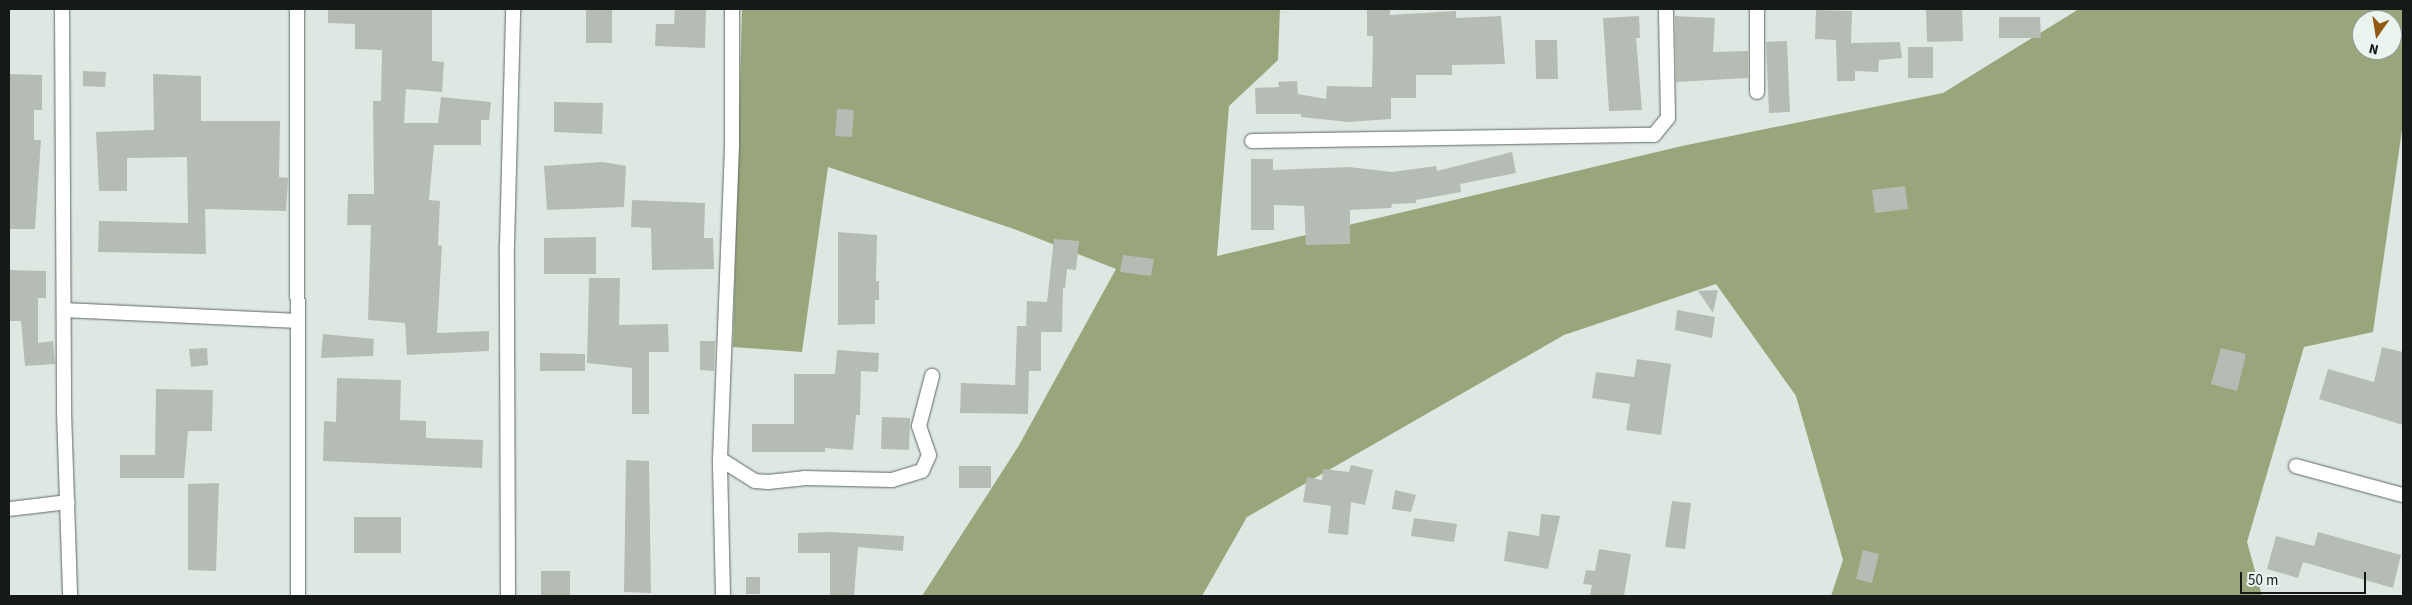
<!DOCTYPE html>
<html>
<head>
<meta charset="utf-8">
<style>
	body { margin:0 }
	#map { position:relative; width:2412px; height:605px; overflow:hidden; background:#dee8e2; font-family:"Source Sans 3",sans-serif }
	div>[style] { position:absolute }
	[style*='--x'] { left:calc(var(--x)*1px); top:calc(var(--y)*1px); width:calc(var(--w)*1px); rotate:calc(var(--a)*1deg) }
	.forest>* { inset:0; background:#99a67c }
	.building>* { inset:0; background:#b5bcb4 }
	.roads { filter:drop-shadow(0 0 1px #5f6863) drop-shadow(0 0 1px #5f6863) }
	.minor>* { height:14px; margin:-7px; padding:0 7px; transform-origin:7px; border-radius:7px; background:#fff }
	span { translate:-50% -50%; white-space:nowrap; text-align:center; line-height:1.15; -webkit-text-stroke:5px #ebf5ef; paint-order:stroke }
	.frame { position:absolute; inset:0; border:10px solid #151917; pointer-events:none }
	.north { position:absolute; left:2352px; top:10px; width:50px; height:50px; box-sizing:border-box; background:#ebf5ef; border:1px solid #959d99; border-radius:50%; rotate:193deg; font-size:14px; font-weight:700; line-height:20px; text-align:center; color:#151917 }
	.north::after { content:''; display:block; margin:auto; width:18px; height:22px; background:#925a14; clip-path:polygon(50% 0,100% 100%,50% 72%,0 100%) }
	.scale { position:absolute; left:2240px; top:572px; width:126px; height:22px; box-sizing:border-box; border:2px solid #151917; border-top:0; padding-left:6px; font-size:15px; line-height:18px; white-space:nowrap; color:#151917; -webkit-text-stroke:4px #ebf5ef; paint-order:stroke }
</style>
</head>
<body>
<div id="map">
	<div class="forest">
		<i style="clip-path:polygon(evenodd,742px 9px,1280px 9px,1278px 60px,1229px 106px,1217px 256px,1682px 146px,1943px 93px,2079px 9px,2403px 9px,2403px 123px,2373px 332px,2304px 347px,2247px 542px,2262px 596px,1831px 596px,1843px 560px,1796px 396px,1716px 284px,1564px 335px,1247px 517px,1202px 596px,922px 596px,1018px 447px,1116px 269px,1014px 229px,828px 167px,802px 352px,733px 347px,742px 9px,2362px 20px,2392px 20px,2392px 50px,2362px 50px,2362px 20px)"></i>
	</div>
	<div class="building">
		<i style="clip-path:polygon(328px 9px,432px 9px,432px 61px,444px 62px,442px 92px,406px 89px,404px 123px,438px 123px,441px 97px,491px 102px,489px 120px,481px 120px,481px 145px,434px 145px,429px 200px,440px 201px,438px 245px,442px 246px,437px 333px,489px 331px,489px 351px,407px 355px,405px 323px,368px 320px,371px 225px,347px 225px,348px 194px,374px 194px,373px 101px,381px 101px,382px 50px,355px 49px,355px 24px,328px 23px)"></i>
		<i style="clip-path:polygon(586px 9px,612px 9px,612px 43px,586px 43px)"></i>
		<i style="clip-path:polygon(675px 9px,706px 9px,705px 48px,655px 46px,656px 24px,674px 24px)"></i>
		<i style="clip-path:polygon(1367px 9px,1390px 9px,1390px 15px,1456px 11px,1456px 18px,1501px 16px,1505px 64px,1452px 65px,1452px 75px,1416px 75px,1416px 98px,1391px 98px,1391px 119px,1348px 122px,1301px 117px,1301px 114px,1256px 114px,1255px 88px,1279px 87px,1278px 82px,1297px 81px,1298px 94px,1326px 99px,1327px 86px,1372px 87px,1373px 36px,1367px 36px)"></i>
		<i style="clip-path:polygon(1962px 9px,1963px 41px,1927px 42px,1926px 10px)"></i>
		<i style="clip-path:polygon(1816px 10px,1852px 11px,1851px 43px,1900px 42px,1902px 58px,1879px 60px,1878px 72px,1855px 71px,1855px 81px,1837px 81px,1836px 40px,1815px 39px)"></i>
		<i style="clip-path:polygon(1639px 16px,1640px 38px,1636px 38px,1642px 110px,1609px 111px,1603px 18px)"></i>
		<i style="clip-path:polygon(1675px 16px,1715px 18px,1713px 52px,1748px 51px,1748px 78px,1676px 82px)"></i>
		<i style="clip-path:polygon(1999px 17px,2040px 17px,2041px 38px,1999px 38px)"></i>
		<i style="clip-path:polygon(1535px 40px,1557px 40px,1558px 79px,1536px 79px)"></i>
		<i style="clip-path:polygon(1787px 41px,1790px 112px,1769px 113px,1766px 42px)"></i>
		<i style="clip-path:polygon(1908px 47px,1933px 47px,1933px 78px,1908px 78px)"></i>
		<i style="clip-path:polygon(83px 71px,106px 72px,105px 87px,83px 86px)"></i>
		<i style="clip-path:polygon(9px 74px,42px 75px,42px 110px,34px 110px,34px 140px,41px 140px,35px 229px,9px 229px)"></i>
		<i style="clip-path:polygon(153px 74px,201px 76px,201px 121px,280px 121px,279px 177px,288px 178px,286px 211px,205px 209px,206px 254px,98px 252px,99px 221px,188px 223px,187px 157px,127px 158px,127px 191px,99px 191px,96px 132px,154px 130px)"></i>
		<i style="clip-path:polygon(554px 102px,603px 103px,602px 134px,554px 132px)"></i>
		<i style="clip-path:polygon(837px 109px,854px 110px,852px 137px,835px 136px)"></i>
		<i style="clip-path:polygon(1512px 152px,1516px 173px,1460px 184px,1461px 192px,1416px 200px,1416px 203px,1392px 204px,1391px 208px,1350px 210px,1350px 244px,1306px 245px,1304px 206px,1274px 205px,1274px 230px,1251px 230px,1251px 159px,1273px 159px,1273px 170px,1349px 167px,1392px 172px,1436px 166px,1437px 171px)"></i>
		<i style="clip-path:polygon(603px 162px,626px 166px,624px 207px,547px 210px,544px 166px)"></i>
		<i style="clip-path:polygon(1905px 186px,1908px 209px,1875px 213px,1872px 190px)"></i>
		<i style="clip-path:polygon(632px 200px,705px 203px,704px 238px,713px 238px,714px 269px,652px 270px,651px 228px,631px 227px)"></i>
		<i style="clip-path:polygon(838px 232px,877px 235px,876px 281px,879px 281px,879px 300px,875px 300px,875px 324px,838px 325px)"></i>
		<i style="clip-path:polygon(596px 237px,596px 274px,544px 274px,544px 238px)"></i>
		<i style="clip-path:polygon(1054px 239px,1079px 241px,1076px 270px,1067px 269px,1065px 288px,1063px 288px,1062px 332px,1041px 332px,1041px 371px,1029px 371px,1028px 414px,960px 413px,961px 383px,1015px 385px,1017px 326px,1026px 326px,1027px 301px,1047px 302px)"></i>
		<i style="clip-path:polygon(1123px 255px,1154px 259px,1151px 276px,1120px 272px)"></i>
		<i style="clip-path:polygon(9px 270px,46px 271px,46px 298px,38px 298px,38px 343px,53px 341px,55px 364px,25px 366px,21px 321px,9px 321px)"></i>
		<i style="clip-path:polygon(589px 278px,620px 278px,619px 325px,668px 324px,669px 352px,649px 352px,649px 414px,632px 414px,632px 368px,587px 363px)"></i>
		<i style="clip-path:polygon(1718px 290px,1713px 313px,1698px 291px)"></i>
		<i style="clip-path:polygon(1677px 310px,1715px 317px,1712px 338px,1675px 330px)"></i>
		<i style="clip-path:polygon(323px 334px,374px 339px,373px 356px,321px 358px)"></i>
		<i style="clip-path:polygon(700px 341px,715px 341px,714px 371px,700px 370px)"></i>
		<i style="clip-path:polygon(2382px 347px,2403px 352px,2403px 425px,2319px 399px,2328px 369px,2374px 382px)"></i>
		<i style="clip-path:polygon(207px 348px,208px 365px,191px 367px,189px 349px)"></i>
		<i style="clip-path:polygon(2221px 348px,2246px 354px,2237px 391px,2211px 384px)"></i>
		<i style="clip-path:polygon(837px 350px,879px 353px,878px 372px,861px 371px,860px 415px,856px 415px,853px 450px,825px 448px,825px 452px,752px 452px,752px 424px,794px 424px,794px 374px,835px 374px)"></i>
		<i style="clip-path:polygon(540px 353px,585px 354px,585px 371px,540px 371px)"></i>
		<i style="clip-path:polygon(1637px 359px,1671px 364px,1661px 435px,1626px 430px,1630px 404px,1592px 398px,1596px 372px,1634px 377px)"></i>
		<i style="clip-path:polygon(337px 378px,401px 380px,400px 420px,426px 421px,426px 438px,483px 440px,482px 468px,323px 461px,324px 421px,336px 422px)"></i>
		<i style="clip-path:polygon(156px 389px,213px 390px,212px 431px,188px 431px,184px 478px,120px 478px,120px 455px,155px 455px)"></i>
		<i style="clip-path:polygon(882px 417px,910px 418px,909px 450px,881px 449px)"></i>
		<i style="clip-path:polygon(626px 460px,649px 461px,651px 593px,624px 592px)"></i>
		<i style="clip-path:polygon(1351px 465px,1373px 470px,1365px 505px,1351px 502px,1348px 535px,1328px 533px,1331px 506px,1303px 502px,1307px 477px,1322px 480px,1323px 469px,1349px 472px)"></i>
		<i style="clip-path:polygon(959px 466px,991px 466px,991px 488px,959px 488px)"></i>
		<i style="clip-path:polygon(219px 483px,216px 571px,188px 570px,188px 484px)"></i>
		<i style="clip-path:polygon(1395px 490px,1416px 495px,1411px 512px,1392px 509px)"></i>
		<i style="clip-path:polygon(1672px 501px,1691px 503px,1685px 549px,1665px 547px)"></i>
		<i style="clip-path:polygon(1541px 514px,1560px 516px,1548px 569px,1504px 561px,1508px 531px,1539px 536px)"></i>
		<i style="clip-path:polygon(354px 517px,401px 517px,401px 553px,354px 553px)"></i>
		<i style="clip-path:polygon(1414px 518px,1457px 524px,1454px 542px,1411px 536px)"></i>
		<i style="clip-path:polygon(831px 532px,904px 536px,903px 551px,858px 547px,854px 596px,830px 596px,830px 553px,798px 553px,798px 533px)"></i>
		<i style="clip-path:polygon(2318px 532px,2401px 555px,2393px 588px,2303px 562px,2298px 578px,2267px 569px,2276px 536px,2314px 546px)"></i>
		<i style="clip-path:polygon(1599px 549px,1631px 554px,1624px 596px,1590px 596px,1592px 585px,1583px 584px,1586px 570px,1595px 571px)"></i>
		<i style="clip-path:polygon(1863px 550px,1879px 554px,1872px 583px,1856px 579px)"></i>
		<i style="clip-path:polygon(541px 571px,570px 571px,570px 596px,541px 596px)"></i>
		<i style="clip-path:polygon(746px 577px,760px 577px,760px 594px,746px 594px)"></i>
	</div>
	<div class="roads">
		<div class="minor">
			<i style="--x:62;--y:9;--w:402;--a:89.7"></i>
			<i style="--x:64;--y:411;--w:185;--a:88.1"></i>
			<i style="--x:297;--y:9;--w:587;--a:89.9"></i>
			<i style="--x:1757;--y:92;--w:83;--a:-90"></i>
			<i style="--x:1252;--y:141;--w:402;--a:-0.9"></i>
			<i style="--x:1654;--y:135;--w:22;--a:-51"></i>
			<i style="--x:1668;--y:118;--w:109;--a:-91.1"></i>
			<i style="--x:65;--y:310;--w:232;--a:2.7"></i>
			<i style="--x:720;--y:459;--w:41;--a:32.2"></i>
			<i style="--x:755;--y:481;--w:13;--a:4"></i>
			<i style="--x:768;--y:482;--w:36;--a:-6"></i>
			<i style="--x:804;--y:478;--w:88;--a:1.3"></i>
			<i style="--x:892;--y:480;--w:31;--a:-17"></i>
			<i style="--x:922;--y:471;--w:17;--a:-66"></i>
			<i style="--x:929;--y:455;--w:31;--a:-109"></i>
			<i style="--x:919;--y:426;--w:52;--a:-75.4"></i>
			<i style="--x:2296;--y:466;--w:111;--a:15.2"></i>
			<i style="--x:9;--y:509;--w:59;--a:-6.8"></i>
			<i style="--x:508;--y:596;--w:351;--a:-90.2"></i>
			<i style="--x:507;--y:245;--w:236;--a:-88.5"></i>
			<i style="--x:723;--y:596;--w:137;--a:-91.3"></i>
			<i style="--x:720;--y:459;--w:314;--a:-87.8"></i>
			<i style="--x:732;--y:145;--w:136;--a:-90"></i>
		</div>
	</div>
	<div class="frame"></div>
	<div class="north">N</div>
	<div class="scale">50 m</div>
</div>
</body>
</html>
